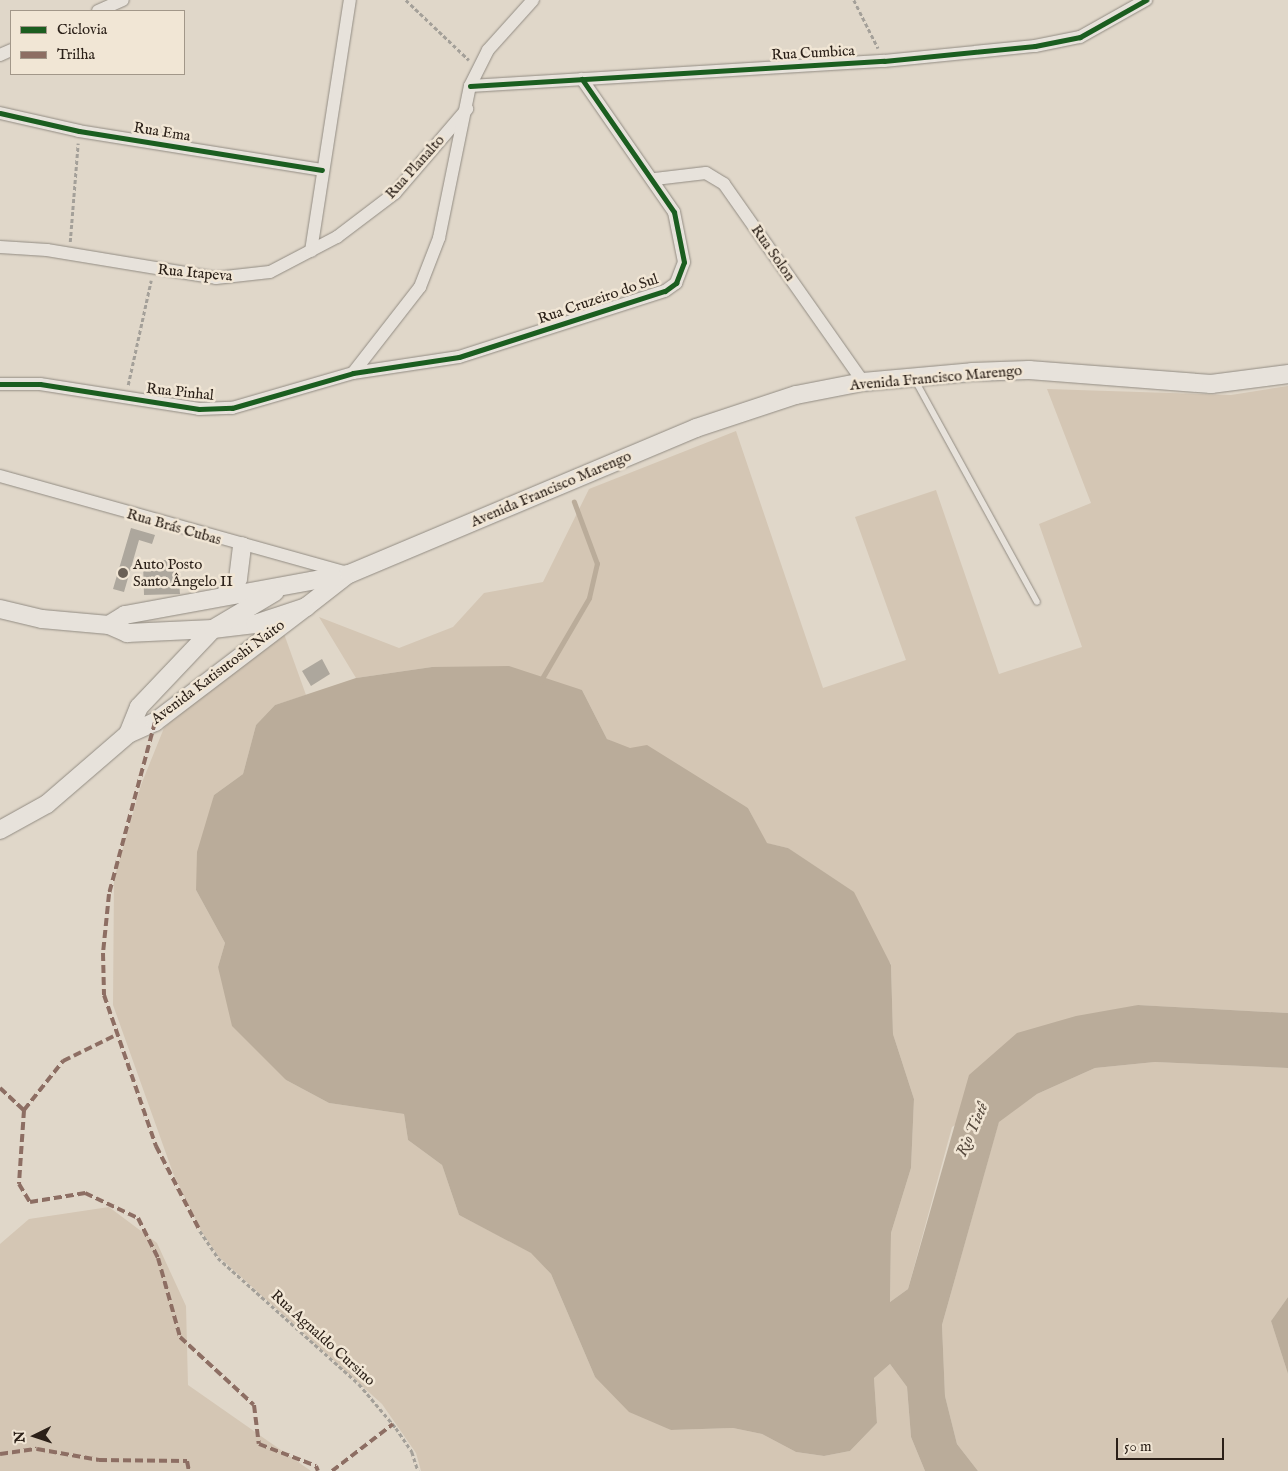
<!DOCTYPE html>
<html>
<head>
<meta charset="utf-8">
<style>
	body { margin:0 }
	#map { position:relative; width:1288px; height:1471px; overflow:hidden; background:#e0d7c9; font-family:"IM FELL English",serif }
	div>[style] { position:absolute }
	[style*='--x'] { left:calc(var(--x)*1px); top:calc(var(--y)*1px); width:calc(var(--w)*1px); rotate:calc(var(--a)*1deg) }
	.green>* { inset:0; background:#d4c6b4 }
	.water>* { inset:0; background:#baac9a }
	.stream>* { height:4.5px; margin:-2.25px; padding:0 2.25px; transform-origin:2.25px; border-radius:2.25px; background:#baac9a }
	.building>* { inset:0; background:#ada79d }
	.path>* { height:2.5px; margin-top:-1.25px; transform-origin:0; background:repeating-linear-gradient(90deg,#a4a099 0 4px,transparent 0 6.5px) }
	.roads { filter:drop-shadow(0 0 1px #928c83) drop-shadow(0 0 1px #928c83) }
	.lane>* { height:6px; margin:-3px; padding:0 3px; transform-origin:3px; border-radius:3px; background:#e7e2db }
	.street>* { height:12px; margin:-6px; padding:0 6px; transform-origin:6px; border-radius:6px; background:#e7e2db }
	.secondary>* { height:18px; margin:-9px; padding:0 9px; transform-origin:9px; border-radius:9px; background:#e7e2db }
	.quiet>* { height:4px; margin-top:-2px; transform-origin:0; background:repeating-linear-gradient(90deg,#8d6e63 0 8px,transparent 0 12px) }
	.cycleway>* { height:5px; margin:-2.5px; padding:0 2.5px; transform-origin:2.5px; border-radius:2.5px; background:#1b5e20 }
	.dots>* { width:14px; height:14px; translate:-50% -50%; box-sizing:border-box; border:2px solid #f1e6d5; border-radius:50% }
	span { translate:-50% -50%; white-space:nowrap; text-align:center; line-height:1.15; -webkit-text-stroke:5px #f1e6d5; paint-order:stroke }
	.street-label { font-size:15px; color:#2b2018 }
	.poi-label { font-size:15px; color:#2b2018 }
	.left { translate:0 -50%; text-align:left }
	.water-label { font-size:16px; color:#574a3e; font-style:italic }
	.legend { position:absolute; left:10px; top:10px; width:175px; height:65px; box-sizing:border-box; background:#f1e6d5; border:1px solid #a29789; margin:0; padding:6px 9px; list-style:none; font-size:15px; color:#2b2018 }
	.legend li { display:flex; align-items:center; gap:10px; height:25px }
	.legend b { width:25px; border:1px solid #a29789 }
	.north { position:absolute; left:10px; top:1411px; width:50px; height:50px; -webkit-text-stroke:4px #f1e6d5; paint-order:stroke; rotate:266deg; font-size:14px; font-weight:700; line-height:20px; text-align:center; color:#2b2018 }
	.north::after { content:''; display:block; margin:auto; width:18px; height:22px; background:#2b2018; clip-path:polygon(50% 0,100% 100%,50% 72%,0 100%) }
	.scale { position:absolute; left:1116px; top:1438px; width:108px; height:22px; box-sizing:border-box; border:2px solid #2b2018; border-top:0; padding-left:6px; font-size:15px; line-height:18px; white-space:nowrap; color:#2b2018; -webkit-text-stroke:4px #f1e6d5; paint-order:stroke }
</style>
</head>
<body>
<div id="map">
	<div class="green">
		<i style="clip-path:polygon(1288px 386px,1288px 1013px,1138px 1005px,952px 1127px,908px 1289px,890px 1302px,891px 1233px,911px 1168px,914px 1099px,893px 1034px,891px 964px,788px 848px,766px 843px,748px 808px,607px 739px,582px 690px,432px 667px,356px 678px,319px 617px,399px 648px,453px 627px,484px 593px,543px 582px,589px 489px,736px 431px,823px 688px,906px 660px,855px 517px,936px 490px,999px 674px,1082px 647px,1039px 524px,1091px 503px,1047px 389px,1231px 395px)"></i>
		<i style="clip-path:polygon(283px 631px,306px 695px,275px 705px,256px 725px,243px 774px,214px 795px,196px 890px,225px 943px,218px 967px,286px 1080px,329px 1103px,404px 1114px,408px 1140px,442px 1165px,459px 1215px,532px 1253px,551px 1274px,595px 1377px,671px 1430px,733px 1428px,762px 1434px,796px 1452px,824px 1456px,850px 1451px,877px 1423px,874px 1378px,890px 1364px,907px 1387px,911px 1437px,925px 1471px,421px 1471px,416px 1453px,382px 1404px,219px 1257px,201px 1231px,173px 1173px,113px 1005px,114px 879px,141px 785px,164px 728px,206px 688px)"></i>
		<i style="clip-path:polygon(1155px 1062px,1288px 1068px,1288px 1297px,1271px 1321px,1288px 1374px,1288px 1471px,978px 1471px,957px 1444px,945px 1396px,942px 1325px,999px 1121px,1037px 1094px,1095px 1068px)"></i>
		<i style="clip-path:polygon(109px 1207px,157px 1243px,186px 1306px,188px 1385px,311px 1471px,0 1471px,0 1244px,29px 1219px)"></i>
	</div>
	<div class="water">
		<i style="clip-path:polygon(509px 666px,582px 690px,607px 739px,630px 748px,647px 745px,748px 808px,767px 843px,788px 848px,854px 892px,891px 965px,893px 1034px,914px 1099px,911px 1168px,891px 1233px,890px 1302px,908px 1289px,969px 1075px,1017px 1033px,1076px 1016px,1138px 1005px,1288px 1013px,1288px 1068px,1155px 1062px,1095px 1068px,1037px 1094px,999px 1122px,942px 1325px,945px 1396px,957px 1444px,978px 1471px,925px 1471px,911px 1437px,907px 1387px,890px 1364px,874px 1378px,877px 1423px,850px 1451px,824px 1456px,796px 1452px,762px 1434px,733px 1428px,671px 1430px,629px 1412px,595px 1377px,551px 1274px,531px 1253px,459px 1215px,442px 1165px,408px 1140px,404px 1114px,329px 1103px,286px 1080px,232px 1026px,218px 967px,225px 943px,196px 890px,197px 852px,214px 795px,243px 774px,256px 725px,275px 705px,356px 678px,432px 667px)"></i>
		<i style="clip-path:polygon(1288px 1297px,1288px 1374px,1271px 1321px)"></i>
	</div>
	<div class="stream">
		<i style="--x:540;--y:682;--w:97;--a:-59.7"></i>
		<i style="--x:589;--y:598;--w:35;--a:-77"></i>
		<i style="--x:597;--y:564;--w:66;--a:-110.4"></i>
	</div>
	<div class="building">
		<i style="clip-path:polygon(131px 528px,155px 535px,152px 544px,139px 540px,124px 592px,113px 589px)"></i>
		<i style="clip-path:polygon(177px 559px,180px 594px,144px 595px,143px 562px)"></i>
		<i style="clip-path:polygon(322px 659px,330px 674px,311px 686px,302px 671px)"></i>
	</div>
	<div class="path">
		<i style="--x:406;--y:0;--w:87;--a:43.6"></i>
		<i style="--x:854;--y:0;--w:54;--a:63.4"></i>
		<i style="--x:70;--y:242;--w:99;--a:-85.4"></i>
		<i style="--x:128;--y:385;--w:107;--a:-77.6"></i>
		<i style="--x:200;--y:1231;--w:32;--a:56"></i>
		<i style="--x:218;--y:1258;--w:189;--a:41.8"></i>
		<i style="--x:359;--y:1384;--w:57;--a:49.9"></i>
		<i style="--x:396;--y:1428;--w:29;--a:56"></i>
		<i style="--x:412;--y:1452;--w:20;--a:72"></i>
	</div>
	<div class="roads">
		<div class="lane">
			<i style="--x:915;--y:380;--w:253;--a:61.2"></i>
		</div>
		<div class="street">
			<i style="--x:98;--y:11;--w:27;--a:-24"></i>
			<i style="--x:0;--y:55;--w:12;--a:-24"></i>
			<i style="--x:470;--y:86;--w:415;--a:-3.5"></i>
			<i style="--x:884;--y:61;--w:152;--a:-5.7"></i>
			<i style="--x:1035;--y:46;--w:46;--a:-11.3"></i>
			<i style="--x:1080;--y:37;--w:76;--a:-29.3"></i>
			<i style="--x:0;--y:113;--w:81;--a:12.8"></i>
			<i style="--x:79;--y:131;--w:246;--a:9.1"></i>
			<i style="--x:655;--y:179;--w:51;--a:-6.7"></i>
			<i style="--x:706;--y:173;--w:21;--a:31"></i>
			<i style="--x:724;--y:184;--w:242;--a:54.9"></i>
			<i style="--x:0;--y:247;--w:47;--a:3.7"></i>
			<i style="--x:47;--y:250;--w:171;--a:9.4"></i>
			<i style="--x:216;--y:278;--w:54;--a:-6.3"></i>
			<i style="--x:270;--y:272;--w:76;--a:-27.6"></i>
			<i style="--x:337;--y:237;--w:73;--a:-37.2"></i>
			<i style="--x:395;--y:193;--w:111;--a:-49.4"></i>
			<i style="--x:311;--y:251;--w:254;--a:-81.2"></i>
			<i style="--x:353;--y:373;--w:109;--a:-52.1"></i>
			<i style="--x:420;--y:287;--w:53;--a:-68.8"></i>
			<i style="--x:439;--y:238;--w:155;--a:-78.5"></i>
			<i style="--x:470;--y:86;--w:40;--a:-63.4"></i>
			<i style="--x:488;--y:50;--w:67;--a:-48"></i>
			<i style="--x:0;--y:384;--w:40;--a:0"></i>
			<i style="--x:40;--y:384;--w:161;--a:8.9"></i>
			<i style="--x:199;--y:409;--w:33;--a:-2"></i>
			<i style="--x:232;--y:408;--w:126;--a:-16.1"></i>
			<i style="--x:353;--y:373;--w:107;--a:-8.6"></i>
			<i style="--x:459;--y:357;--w:216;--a:-17.8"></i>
			<i style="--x:665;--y:291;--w:14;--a:-36"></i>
			<i style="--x:676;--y:283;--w:22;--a:-69"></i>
			<i style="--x:684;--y:262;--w:51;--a:-101.3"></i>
			<i style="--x:674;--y:212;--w:162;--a:-124.7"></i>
			<i style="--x:0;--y:476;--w:357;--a:15.6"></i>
		</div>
		<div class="secondary">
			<i style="--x:224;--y:596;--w:22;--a:-51"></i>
			<i style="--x:238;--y:579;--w:33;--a:-83"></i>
			<i style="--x:0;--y:609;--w:43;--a:13.4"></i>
			<i style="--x:42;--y:619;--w:67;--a:5.1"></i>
			<i style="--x:109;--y:625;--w:20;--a:24"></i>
			<i style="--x:127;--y:633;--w:86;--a:-2.7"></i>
			<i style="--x:213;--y:629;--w:42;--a:-6.8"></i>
			<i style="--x:255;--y:624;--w:54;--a:-18.4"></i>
			<i style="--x:306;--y:607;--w:52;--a:-38"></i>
			<i style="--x:109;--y:625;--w:19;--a:-32"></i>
			<i style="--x:125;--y:615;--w:228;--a:-10.4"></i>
			<i style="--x:349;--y:574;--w:376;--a:-22.8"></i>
			<i style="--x:696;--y:428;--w:105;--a:-18.3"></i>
			<i style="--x:796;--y:395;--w:68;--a:-11"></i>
			<i style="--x:863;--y:382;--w:109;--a:-5.2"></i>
			<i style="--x:972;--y:372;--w:57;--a:-2"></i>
			<i style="--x:1029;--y:370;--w:183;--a:4.4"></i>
			<i style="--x:1211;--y:384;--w:78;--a:-7.4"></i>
			<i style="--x:128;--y:734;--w:29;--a:-68"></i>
			<i style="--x:139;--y:707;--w:108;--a:-46.5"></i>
			<i style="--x:213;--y:629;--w:72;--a:-30.8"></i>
			<i style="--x:0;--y:830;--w:54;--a:-29"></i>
			<i style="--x:47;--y:804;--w:107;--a:-40.8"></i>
			<i style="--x:128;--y:734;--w:30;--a:-24"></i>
			<i style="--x:155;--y:722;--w:190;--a:-37.3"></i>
		</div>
	</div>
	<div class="quiet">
		<i style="--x:155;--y:722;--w:178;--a:105"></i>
		<i style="--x:109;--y:894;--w:59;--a:95.8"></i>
		<i style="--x:103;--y:953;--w:42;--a:88.6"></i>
		<i style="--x:104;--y:995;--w:160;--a:71"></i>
		<i style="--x:156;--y:1146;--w:96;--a:62.6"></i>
		<i style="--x:0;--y:1088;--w:33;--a:43"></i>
		<i style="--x:24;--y:1110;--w:74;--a:93.9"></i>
		<i style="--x:19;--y:1184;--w:21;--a:59"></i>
		<i style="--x:30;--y:1202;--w:56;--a:-9.3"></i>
		<i style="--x:85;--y:1193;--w:59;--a:25.3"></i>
		<i style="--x:138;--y:1218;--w:45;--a:63.4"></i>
		<i style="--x:158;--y:1258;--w:82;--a:74.4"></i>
		<i style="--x:180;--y:1337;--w:100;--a:42.6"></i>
		<i style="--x:254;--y:1405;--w:39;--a:83"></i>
		<i style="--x:259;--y:1444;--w:61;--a:21.1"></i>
		<i style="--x:316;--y:1466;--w:5;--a:68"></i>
		<i style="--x:24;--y:1110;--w:63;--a:-51.5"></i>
		<i style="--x:63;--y:1061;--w:59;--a:-26.1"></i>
		<i style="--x:0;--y:1454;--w:37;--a:-8"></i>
		<i style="--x:37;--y:1449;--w:63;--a:10.1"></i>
		<i style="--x:99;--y:1460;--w:88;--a:0.7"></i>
		<i style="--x:187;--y:1461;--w:10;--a:79"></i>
		<i style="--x:332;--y:1471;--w:77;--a:-37.6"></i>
	</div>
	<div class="cycleway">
		<i style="--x:470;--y:86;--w:415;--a:-3.5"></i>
		<i style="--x:884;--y:61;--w:152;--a:-5.7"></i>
		<i style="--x:1035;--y:46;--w:46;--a:-11.3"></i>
		<i style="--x:1080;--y:37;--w:76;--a:-29.3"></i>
		<i style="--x:0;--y:113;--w:81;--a:12.8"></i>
		<i style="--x:79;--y:131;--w:246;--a:9.1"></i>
		<i style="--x:0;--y:384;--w:40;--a:0"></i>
		<i style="--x:40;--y:384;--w:161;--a:8.9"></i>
		<i style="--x:199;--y:409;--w:33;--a:-2"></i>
		<i style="--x:232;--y:408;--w:126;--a:-16.1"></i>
		<i style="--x:353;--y:373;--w:107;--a:-8.6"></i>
		<i style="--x:459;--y:357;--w:216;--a:-17.8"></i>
		<i style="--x:665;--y:291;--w:14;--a:-36"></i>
		<i style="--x:676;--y:283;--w:22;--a:-69"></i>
		<i style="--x:684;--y:262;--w:51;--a:-101.3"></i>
		<i style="--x:674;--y:212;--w:162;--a:-124.7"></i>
	</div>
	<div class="dots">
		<i style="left:123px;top:573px;background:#6a6056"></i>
	</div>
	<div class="street-label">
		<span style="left:813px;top:53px;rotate:-3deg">Rua Cumbica</span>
		<span style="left:162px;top:132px;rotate:9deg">Rua Ema</span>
		<span style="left:415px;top:167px;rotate:-48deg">Rua Planalto</span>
		<span style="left:773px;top:253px;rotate:55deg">Rua Solon</span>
		<span style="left:195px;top:273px;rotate:5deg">Rua Itapeva</span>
		<span style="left:598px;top:299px;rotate:-19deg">Rua Cruzeiro do Sul</span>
		<span style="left:936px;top:378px;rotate:-5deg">Avenida Francisco Marengo</span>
		<span style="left:180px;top:392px;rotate:6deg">Rua Pinhal</span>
		<span style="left:551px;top:489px;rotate:-23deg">Avenida Francisco Marengo</span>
		<span style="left:174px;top:527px;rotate:16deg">Rua Brás Cubas</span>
		<span style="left:218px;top:672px;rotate:-37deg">Avenida Katisutoshi Naito</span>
		<span style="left:323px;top:1338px;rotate:42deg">Rua Agnaldo Cursino</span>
	</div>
	<div class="poi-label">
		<span class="left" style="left:133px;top:573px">Auto Posto<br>Santo Ângelo II</span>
	</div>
	<div class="water-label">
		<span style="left:973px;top:1130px;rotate:-66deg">Rio Tietê</span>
	</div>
	<ul class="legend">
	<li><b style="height:6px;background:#1b5e20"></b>Ciclovia</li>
	<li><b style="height:6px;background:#8d6e63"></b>Trilha</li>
	</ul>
	<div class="north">N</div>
	<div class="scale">50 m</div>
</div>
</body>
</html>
